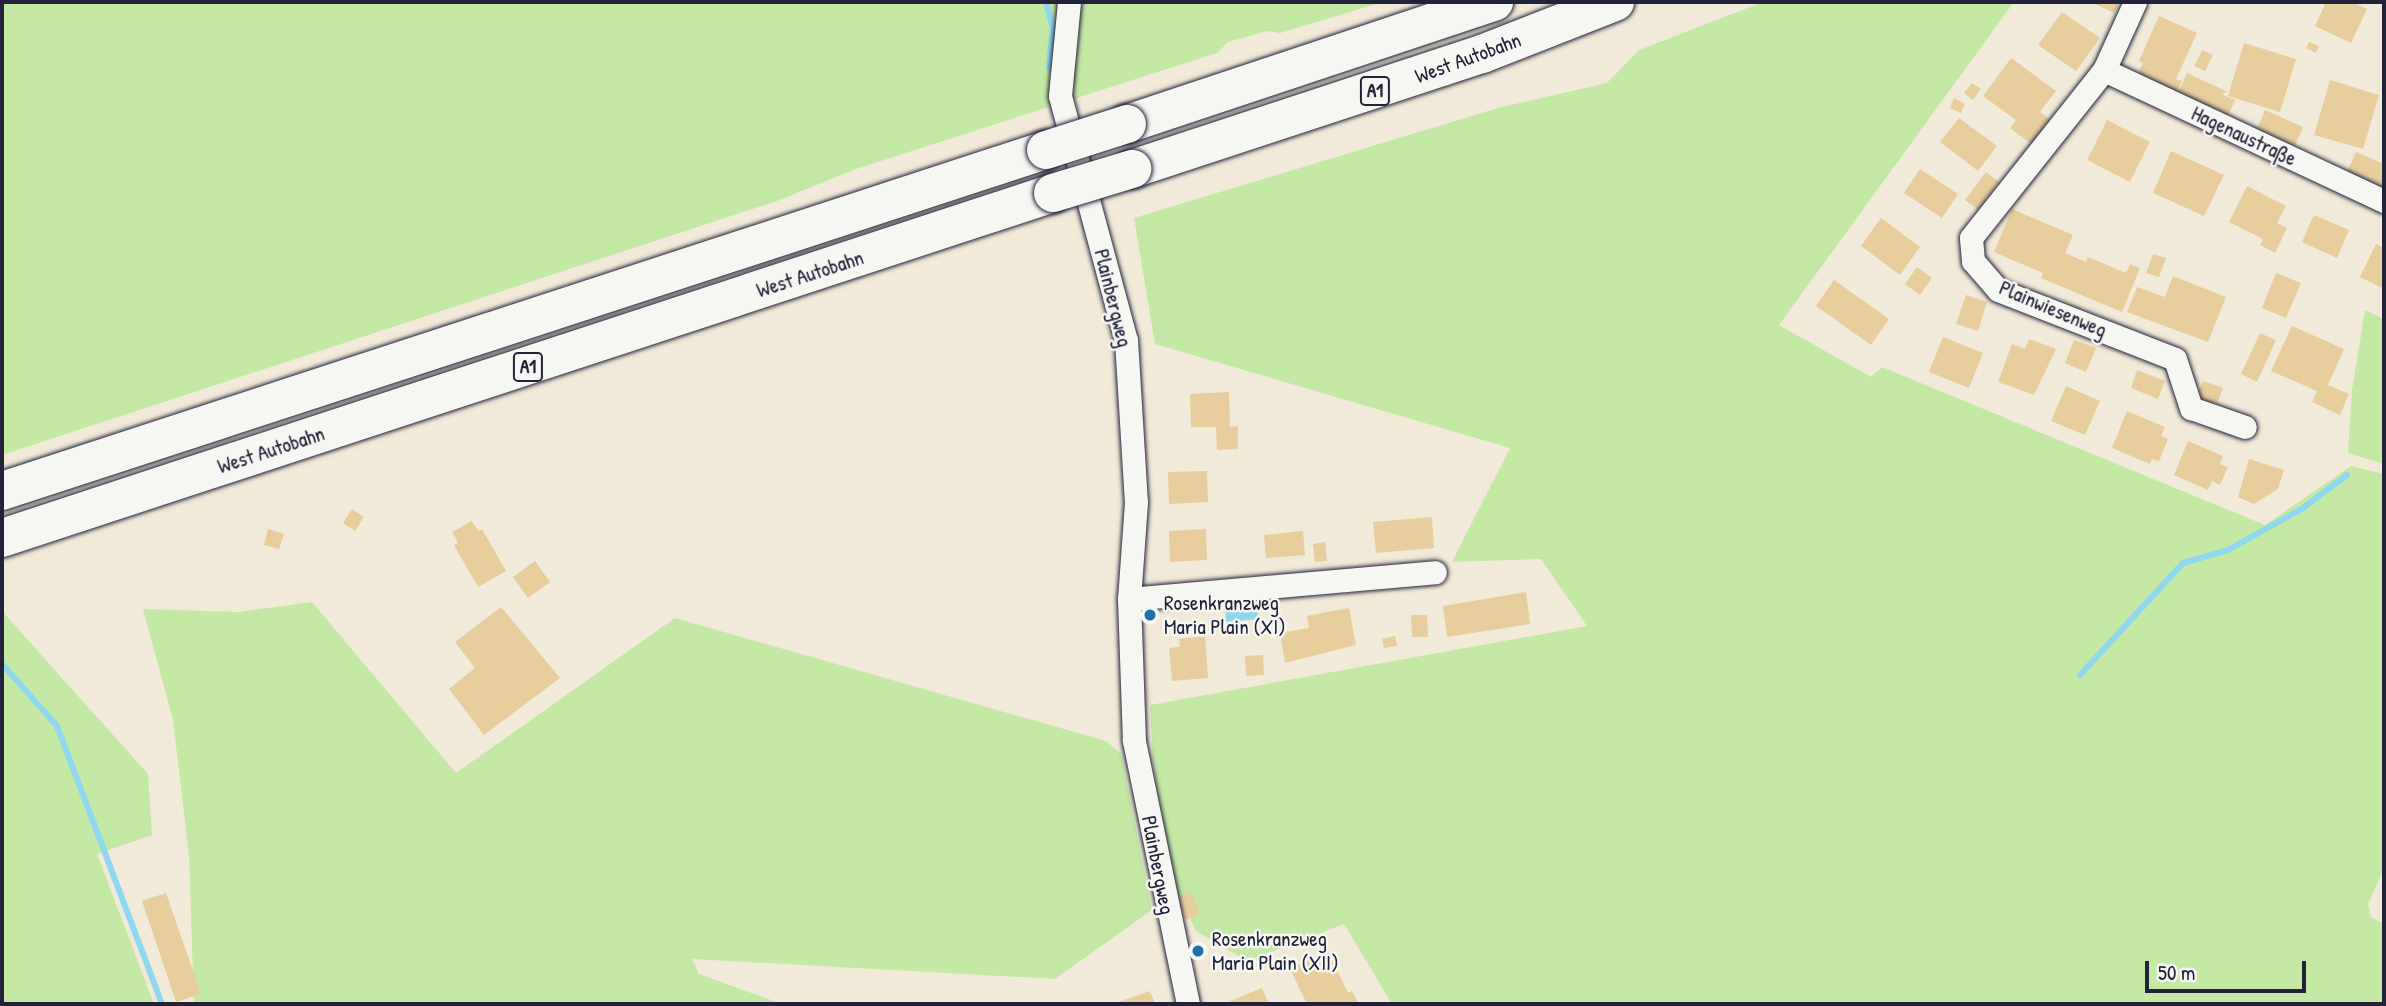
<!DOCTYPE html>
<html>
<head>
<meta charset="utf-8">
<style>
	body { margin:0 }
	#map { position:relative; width:2386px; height:1006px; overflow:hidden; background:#f2ead8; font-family:"Patrick Hand",sans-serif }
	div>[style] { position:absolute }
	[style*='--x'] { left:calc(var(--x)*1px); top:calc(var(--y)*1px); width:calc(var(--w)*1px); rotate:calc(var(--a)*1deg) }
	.green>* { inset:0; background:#c4e9a4 }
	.water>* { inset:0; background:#8fd8f0 }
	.stream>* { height:6px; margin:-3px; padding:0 3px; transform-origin:3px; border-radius:3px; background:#8fd8f0 }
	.building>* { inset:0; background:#e8cd9d }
	.roads { filter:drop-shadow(0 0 2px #22223b) drop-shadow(0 0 2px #22223b) }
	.minor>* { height:23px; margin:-11.5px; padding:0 11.5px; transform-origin:11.5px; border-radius:11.5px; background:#f6f6f2 }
	.motorway>* { height:38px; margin:-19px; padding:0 19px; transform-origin:19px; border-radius:19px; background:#f6f6f2 }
	.bridges { filter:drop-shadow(0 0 2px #22223b) drop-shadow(0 0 2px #22223b) }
	.motorway-bridge>* { height:38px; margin:-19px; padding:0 19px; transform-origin:19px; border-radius:19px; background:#f6f6f2 }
	.dots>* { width:19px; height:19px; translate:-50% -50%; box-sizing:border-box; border:4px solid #f6f6f2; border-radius:50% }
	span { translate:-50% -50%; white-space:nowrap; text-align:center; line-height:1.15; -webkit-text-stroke:5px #f6f6f2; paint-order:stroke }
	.shield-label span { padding:2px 5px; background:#f6f6f2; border:2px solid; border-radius:5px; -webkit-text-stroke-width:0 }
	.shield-label { font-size:19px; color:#22223b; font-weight:700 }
	.street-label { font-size:21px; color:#22223b }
	.poi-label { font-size:21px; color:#22223b }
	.left { translate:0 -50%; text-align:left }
	.frame { position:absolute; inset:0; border:4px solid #22223b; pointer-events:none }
	.scale { position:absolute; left:2145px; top:961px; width:161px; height:32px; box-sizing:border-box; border:4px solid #22223b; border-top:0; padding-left:9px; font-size:21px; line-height:24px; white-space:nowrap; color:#22223b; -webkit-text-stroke:5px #f6f6f2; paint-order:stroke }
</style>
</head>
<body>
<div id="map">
	<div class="green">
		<i style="clip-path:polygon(2px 2px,1383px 2px,1280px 33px,1267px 31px,1228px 42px,1217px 53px,856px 169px,777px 201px,2px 455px)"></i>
		<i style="clip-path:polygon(1763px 2px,2014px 2px,1779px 325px,1871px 377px,1882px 367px,2265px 525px,2351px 466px,2384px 474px,2384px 868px,2368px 904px,2371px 917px,2384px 924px,2384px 1004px,1392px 1004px,1344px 924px,1247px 961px,1196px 931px,1174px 887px,1153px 765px,1150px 705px,1587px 626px,1541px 559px,1452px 562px,1510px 448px,1155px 344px,1134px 218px,1498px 108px,1607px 83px,1639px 50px)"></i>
		<i style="clip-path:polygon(2365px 310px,2384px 319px,2384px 464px,2348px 453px,2352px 390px)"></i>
		<i style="clip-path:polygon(312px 602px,456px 773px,675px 618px,1106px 741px,1121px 753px,1152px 910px,1055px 979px,692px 959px,699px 974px,782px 1004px,194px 1004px,189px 856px,173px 720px,143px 609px,238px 612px)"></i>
		<i style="clip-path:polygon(2px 611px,148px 774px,152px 835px,97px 854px,154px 1004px,2px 1004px)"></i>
	</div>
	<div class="water">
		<i style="clip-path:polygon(1257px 604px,1258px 619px,1226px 622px,1225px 607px)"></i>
	</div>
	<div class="stream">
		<i style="--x:1046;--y:2;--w:27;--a:75"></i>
		<i style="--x:1053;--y:28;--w:40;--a:95.7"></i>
		<i style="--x:2;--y:664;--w:83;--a:48.4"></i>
		<i style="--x:57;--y:726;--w:297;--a:69.3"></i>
		<i style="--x:2080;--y:675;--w:152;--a:-47.4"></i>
		<i style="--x:2183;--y:563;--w:47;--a:-16.1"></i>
		<i style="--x:2228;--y:550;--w:86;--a:-29.2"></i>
		<i style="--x:2303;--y:508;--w:55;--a:-36.9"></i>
	</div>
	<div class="building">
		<i style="clip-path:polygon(2091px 2px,2119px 2px,2114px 13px)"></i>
		<i style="clip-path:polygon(2326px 2px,2352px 2px,2367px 9px,2351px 43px,2315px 26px)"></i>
		<i style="clip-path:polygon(2062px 12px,2100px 38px,2076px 71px,2038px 45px)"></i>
		<i style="clip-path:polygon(2159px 16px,2197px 33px,2176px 79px,2182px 81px,2177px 92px,2138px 74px,2143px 63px,2139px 61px)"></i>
		<i style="clip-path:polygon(2309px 42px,2319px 46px,2316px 53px,2306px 48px)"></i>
		<i style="clip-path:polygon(2244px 43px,2296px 59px,2280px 112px,2228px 96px)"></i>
		<i style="clip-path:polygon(2202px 50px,2213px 55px,2205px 71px,2194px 66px)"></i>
		<i style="clip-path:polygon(2011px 58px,2056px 91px,2040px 112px,2052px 121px,2034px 146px,2010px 128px,2016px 120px,1983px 96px)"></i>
		<i style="clip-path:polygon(2187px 73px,2228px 92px,2221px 94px,2235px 100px,2228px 116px,2178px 93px)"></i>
		<i style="clip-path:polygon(2330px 80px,2379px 95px,2363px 149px,2314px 135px)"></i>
		<i style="clip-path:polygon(1972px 83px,1981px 89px,1973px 100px,1964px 93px)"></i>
		<i style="clip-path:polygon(1954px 98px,1965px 104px,1961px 113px,1950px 108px)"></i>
		<i style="clip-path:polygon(2265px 110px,2303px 127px,2295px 146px,2257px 130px)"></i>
		<i style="clip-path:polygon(1959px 118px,1997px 146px,1978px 171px,1940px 142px)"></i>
		<i style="clip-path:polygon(2107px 120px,2150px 142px,2130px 182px,2087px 160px)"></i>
		<i style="clip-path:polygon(2171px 151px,2224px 175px,2204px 216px,2153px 193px)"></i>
		<i style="clip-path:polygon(2356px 152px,2384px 164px,2384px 188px,2347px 172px)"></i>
		<i style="clip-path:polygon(1920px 169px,1958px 194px,1942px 218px,1904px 193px)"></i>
		<i style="clip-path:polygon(1986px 172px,1999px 182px,1979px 210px,1965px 200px)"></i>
		<i style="clip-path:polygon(2247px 186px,2286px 206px,2277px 223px,2287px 228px,2275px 253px,2260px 245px,2263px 239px,2229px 222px)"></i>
		<i style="clip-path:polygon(2012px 209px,2073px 235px,2065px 253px,2086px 262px,2088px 257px,2126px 273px,2130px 264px,2140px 268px,2122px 312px,2041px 278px,2043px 273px,1994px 252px)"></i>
		<i style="clip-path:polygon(2314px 215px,2349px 230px,2337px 258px,2302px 242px)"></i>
		<i style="clip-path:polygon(1881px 218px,1920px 247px,1900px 275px,1861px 246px)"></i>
		<i style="clip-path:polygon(2376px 244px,2384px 248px,2384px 289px,2360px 277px)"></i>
		<i style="clip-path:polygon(2153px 254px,2166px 258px,2159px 277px,2146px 273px)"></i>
		<i style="clip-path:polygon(1917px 267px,1932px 278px,1920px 295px,1905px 284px)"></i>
		<i style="clip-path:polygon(2276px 273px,2301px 283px,2286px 318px,2262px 308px)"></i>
		<i style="clip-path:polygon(2173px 276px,2226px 297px,2208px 342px,2127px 312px,2137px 287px,2165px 297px)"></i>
		<i style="clip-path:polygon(1834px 280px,1889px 319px,1871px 345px,1816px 306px)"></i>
		<i style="clip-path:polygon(1966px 295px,1987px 302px,1978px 331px,1956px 324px)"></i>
		<i style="clip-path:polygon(2292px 326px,2344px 349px,2328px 385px,2349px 394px,2340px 415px,2312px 402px,2317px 391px,2271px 371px)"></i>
		<i style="clip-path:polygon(2260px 333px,2276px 340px,2257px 382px,2241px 374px)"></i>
		<i style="clip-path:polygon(1943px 337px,1983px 353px,1969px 388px,1929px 372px)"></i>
		<i style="clip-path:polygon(2029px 339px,2056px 349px,2034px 395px,1998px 382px,2012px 344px,2025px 349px)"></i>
		<i style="clip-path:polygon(2074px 340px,2096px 348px,2086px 372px,2065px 363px)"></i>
		<i style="clip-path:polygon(2137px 370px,2165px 381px,2158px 399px,2131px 388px)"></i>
		<i style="clip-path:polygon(2203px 381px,2223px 388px,2216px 406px,2196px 398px)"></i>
		<i style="clip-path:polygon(2066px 386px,2100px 401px,2085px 435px,2051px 421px)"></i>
		<i style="clip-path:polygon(1229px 392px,1230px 427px,1238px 426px,1238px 449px,1217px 450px,1216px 427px,1191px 427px,1190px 394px)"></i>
		<i style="clip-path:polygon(2127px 411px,2165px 427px,2161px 436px,2168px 439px,2159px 461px,2152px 459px,2150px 464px,2112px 448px)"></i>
		<i style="clip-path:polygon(2188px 441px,2223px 456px,2220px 464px,2228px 467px,2220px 485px,2212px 481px,2208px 490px,2174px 475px)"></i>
		<i style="clip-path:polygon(2249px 459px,2284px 470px,2278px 489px,2254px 504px,2238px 497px)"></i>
		<i style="clip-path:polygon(1207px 471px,1208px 502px,1169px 504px,1168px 472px)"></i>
		<i style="clip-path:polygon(352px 509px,364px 517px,355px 531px,343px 523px)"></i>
		<i style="clip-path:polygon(1432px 517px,1434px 548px,1376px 553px,1373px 522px)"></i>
		<i style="clip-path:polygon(472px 521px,478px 531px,482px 529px,506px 571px,478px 587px,454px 545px,458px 543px,452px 532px)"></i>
		<i style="clip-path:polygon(268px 529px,284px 534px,279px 549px,264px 545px)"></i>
		<i style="clip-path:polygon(1206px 529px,1207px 560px,1170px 562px,1169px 531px)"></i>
		<i style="clip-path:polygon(1303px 531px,1305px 555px,1266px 558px,1264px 535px)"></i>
		<i style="clip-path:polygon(1325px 542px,1327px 561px,1315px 562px,1313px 544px)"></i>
		<i style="clip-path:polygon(535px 561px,550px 582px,528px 598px,513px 577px)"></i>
		<i style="clip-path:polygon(1526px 592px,1530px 624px,1447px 637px,1443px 606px)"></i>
		<i style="clip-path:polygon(501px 607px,560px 678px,484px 735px,449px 689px,475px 668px,455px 642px)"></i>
		<i style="clip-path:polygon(1349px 608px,1356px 645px,1285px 663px,1280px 633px,1309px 628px,1307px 616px)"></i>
		<i style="clip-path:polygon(1411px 615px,1427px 615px,1428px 637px,1412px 637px)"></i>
		<i style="clip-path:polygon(1205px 636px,1208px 678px,1172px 681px,1169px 648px,1180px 647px,1179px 639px)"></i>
		<i style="clip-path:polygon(1395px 636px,1397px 646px,1384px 648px,1382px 639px)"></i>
		<i style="clip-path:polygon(1263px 655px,1264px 675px,1246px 676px,1245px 656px)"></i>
		<i style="clip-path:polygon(1191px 892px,1200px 913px,1186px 920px,1177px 898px)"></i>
		<i style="clip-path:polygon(166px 893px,201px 994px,176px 1002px,142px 901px)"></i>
		<i style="clip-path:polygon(1328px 951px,1348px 993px,1352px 991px,1359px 1004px,1307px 1004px,1290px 969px)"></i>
		<i style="clip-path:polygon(1262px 988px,1269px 1004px,1223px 1004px)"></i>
		<i style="clip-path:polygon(1150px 991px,1155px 1004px,1113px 1004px)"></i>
	</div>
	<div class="roads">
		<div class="minor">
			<i style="--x:1069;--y:2;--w:94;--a:95.5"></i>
			<i style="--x:1060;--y:96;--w:253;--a:74.9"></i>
			<i style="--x:1126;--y:340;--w:162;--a:86.5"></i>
			<i style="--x:1136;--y:502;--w:97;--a:94.1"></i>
			<i style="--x:1129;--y:599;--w:142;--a:88"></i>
			<i style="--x:1134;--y:741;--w:268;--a:78.4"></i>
			<i style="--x:2135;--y:2;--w:75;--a:114.5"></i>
			<i style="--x:2104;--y:70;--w:214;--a:128.4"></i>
			<i style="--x:1971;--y:238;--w:23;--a:85"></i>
			<i style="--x:1973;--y:261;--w:38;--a:49"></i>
			<i style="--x:1998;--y:290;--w:190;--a:21.3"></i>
			<i style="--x:2175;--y:359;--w:52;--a:71.9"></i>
			<i style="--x:2191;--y:408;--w:57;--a:19.4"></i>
			<i style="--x:2104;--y:70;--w:309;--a:25.1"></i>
			<i style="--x:1129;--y:599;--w:307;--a:-5"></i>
		</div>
		<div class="motorway">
			<i style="--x:1127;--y:124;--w:387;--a:-18.4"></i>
			<i style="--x:1132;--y:169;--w:368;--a:-18.2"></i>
			<i style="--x:1482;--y:54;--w:143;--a:-21.4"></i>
			<i style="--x:2;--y:491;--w:1098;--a:-18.09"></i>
			<i style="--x:2;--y:538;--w:1106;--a:-18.17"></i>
		</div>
	</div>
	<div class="bridges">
		<div class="motorway-bridge">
			<i style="--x:1046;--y:150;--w:85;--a:-17.8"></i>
			<i style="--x:1053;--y:193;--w:83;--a:-16.9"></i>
		</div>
	</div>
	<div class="dots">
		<i style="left:1150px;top:615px;background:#1f6fb2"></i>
		<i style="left:1198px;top:951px;background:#1f6fb2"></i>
	</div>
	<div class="shield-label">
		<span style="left:1375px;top:91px">A1</span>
		<span style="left:528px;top:367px">A1</span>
	</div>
	<div class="street-label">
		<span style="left:1468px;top:58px;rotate:-20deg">West Autobahn</span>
		<span style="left:2244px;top:136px;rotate:25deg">Hagenaustraße</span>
		<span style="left:810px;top:274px;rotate:-18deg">West Autobahn</span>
		<span style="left:1113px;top:298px;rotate:76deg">Plainbergweg</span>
		<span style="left:2053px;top:309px;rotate:23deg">Plainwiesenweg</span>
		<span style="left:271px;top:450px;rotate:-18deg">West Autobahn</span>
		<span style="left:1158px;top:865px;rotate:79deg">Plainbergweg</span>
	</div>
	<div class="poi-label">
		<span class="left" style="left:1164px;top:615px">Rosenkranzweg<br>Maria Plain (XI)</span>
		<span class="left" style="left:1212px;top:951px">Rosenkranzweg<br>Maria Plain (XII)</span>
	</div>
	<div class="frame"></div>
	<div class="scale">50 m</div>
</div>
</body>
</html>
